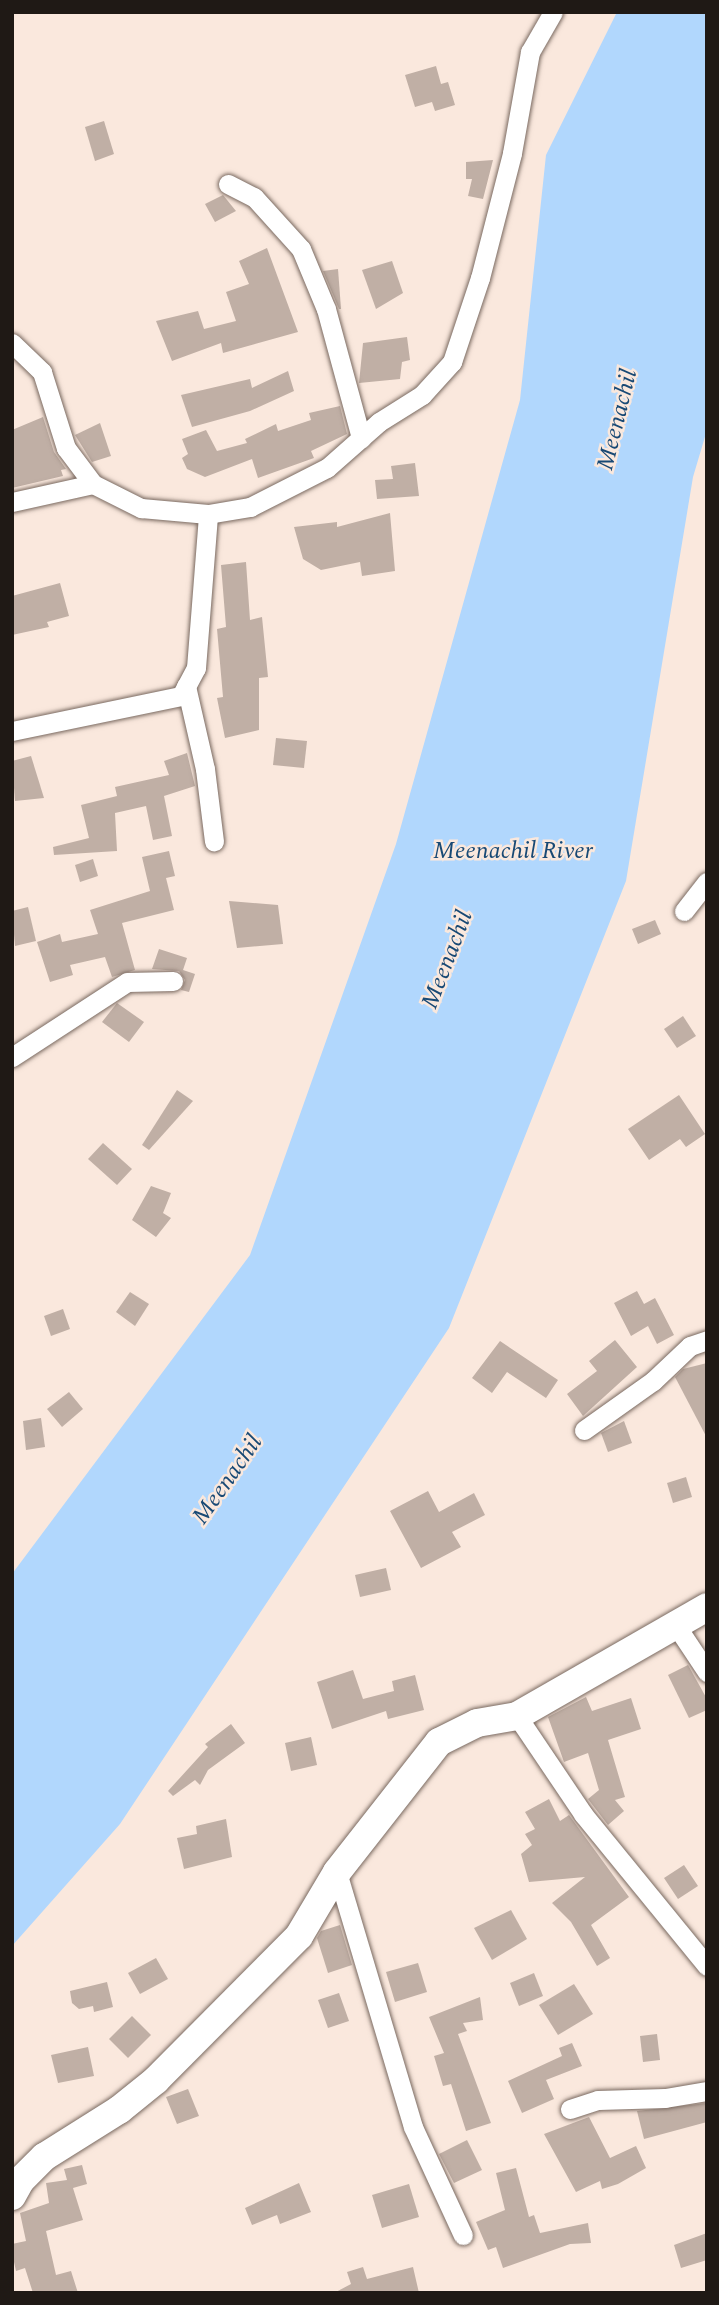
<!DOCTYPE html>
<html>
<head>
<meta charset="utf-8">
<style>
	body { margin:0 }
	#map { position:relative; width:719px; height:2305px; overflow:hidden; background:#fae8dd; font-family:Spectral,serif }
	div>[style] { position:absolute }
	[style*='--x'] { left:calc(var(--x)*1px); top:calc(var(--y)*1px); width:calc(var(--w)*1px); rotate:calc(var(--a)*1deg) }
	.water>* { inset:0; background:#b1d7fd }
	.building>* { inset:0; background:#c0afa5 }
	.roads { filter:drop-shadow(0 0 2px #796960) drop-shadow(0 0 2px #796960) }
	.minor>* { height:19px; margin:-9.5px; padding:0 9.5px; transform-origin:9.5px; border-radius:9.5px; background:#fff }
	.secondary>* { height:28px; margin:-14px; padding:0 14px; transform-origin:14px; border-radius:14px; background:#fff }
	span { translate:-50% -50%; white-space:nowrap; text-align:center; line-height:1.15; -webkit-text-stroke:5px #fae8dd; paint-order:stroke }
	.water-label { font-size:24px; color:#184975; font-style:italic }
	.frame { position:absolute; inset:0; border:14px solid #1f1915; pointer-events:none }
</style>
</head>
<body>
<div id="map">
	<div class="water">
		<i style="clip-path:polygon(617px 12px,707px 12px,707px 430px,693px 477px,626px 881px,449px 1328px,120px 1824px,12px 1946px,12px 1574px,250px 1255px,396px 844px,520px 400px,546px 155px)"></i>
	</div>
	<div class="building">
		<i style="clip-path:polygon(436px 66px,441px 84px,448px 82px,455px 105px,435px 111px,432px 102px,415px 107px,405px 75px)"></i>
		<i style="clip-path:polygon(104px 121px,114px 154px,95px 161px,85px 127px)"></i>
		<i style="clip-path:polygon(493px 160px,483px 199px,468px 196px,472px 179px,466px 179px,466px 162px)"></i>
		<i style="clip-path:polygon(223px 195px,236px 211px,215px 222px,205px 204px)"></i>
		<i style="clip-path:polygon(267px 248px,298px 332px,223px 353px,221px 343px,172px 361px,156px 321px,198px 311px,204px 329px,236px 321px,226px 292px,249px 284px,239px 261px)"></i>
		<i style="clip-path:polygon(392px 261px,403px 293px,376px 309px,362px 270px)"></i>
		<i style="clip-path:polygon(338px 269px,341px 309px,339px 309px,323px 271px)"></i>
		<i style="clip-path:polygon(407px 337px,410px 360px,402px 362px,400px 379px,359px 383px,363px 343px)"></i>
		<i style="clip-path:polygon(288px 371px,294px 391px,250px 411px,192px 427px,181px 395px,250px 379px,252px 388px)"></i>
		<i style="clip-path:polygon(340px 406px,347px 434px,311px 451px,314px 458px,258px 478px,252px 459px,205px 477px,187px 469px,182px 458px,188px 454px,182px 439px,206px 430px,217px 451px,247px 443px,245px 439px,276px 424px,278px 431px,311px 420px,309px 413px)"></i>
		<i style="clip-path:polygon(43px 417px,54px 452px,66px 469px,61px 470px,63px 476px,12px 488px,12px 430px)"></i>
		<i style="clip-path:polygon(100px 423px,111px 456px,92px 462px,75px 435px)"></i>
		<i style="clip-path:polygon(415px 463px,419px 496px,377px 499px,375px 480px,393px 479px,391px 466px)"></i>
		<i style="clip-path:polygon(390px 513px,395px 571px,362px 576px,360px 562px,321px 570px,303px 559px,294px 527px,337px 522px,337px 527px)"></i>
		<i style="clip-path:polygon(246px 562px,250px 620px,262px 617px,268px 677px,259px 678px,259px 730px,225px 738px,217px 698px,223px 697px,217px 629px,226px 627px,221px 565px)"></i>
		<i style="clip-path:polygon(60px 583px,69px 616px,47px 622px,49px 627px,12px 635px,12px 596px)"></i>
		<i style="clip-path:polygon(276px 738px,307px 741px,304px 768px,273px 765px)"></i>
		<i style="clip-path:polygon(187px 753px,195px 786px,164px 796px,172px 836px,153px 840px,146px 806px,115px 813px,117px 851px,54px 855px,53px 847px,89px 838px,81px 805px,117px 796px,115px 787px,169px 775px,164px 761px)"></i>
		<i style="clip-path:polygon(31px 756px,44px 798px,15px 801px,12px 761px)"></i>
		<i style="clip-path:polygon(169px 851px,175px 876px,166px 878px,174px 910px,122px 923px,135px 970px,112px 977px,105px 957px,70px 965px,73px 975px,50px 982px,37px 942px,60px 934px,62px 942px,98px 934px,90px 910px,150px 891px,142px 857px)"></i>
		<i style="clip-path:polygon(93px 859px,98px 876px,80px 882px,75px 865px)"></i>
		<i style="clip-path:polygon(229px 901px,278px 905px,283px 944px,237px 948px)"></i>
		<i style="clip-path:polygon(28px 907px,36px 941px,15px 946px,12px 911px)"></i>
		<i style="clip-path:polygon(655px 920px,661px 934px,638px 944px,632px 929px)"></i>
		<i style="clip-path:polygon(159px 949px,187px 958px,183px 970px,195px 974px,189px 992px,181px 990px,185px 980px,179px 971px,152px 969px)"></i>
		<i style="clip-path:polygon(117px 1003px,144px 1022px,129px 1042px,102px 1022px)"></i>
		<i style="clip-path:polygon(683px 1016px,696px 1036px,677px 1048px,664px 1029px)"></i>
		<i style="clip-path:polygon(177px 1090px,193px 1101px,149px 1150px,142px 1145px)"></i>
		<i style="clip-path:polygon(679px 1095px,705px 1134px,686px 1147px,680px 1139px,649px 1160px,628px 1129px)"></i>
		<i style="clip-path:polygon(103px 1143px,132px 1169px,117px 1185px,88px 1159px)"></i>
		<i style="clip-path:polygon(151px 1186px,171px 1193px,163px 1213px,171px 1218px,156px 1237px,132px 1220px)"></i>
		<i style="clip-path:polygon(637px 1291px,644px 1304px,655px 1298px,674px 1335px,657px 1344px,648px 1326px,631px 1336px,614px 1303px)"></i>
		<i style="clip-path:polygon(130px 1292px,149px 1304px,135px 1326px,116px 1312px)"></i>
		<i style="clip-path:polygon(63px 1309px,70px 1329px,51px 1336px,44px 1316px)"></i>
		<i style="clip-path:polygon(615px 1340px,637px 1367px,583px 1416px,567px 1394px,597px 1371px,589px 1361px)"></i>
		<i style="clip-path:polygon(500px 1341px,558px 1380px,546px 1398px,507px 1372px,492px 1393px,472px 1378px)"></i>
		<i style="clip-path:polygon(707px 1363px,707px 1438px,675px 1377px,683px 1369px)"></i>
		<i style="clip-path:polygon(69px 1392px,83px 1409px,62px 1427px,47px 1409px)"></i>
		<i style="clip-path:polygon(41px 1418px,45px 1447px,26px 1450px,23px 1421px)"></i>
		<i style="clip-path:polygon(624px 1421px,632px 1443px,608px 1452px,601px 1433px)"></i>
		<i style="clip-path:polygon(686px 1477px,692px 1497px,673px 1503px,667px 1483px)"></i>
		<i style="clip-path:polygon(428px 1491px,439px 1512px,474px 1493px,485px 1515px,452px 1532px,461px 1547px,421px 1568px,390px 1511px)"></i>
		<i style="clip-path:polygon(386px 1568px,391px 1590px,360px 1597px,355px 1575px)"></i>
		<i style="clip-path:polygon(688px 1665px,707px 1699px,707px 1710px,689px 1718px,668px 1675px)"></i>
		<i style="clip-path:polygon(353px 1670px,363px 1699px,394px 1691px,392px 1681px,415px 1675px,424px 1710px,388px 1719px,386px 1711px,332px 1729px,317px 1682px)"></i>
		<i style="clip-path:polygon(586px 1697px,592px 1711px,631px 1698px,641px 1729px,608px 1740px,625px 1797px,615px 1800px,624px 1811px,608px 1825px,588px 1799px,599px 1790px,588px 1753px,564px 1762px,548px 1717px)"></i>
		<i style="clip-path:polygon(231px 1724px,245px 1743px,208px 1770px,200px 1785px,195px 1780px,173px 1796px,168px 1791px,208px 1747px,205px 1744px)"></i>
		<i style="clip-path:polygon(311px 1737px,317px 1765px,291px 1771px,285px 1743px)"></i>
		<i style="clip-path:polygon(549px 1799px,560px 1821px,569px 1815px,629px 1897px,591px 1925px,610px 1958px,597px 1966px,571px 1922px,552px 1903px,585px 1877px,529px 1882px,521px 1854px,532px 1845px,525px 1834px,535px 1829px,525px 1812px)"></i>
		<i style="clip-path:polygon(226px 1819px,232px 1857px,184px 1869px,177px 1838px,197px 1834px,196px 1826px)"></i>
		<i style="clip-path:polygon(684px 1865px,698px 1886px,678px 1899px,664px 1878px)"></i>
		<i style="clip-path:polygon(511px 1910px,527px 1939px,492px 1960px,474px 1928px)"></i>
		<i style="clip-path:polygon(340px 1925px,352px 1965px,328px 1973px,317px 1938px,321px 1931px)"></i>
		<i style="clip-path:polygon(156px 1958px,168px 1979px,140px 1994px,128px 1973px)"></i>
		<i style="clip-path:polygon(418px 1963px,427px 1992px,395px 2002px,386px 1972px)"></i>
		<i style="clip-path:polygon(534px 1973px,543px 1996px,519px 2006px,510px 1983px)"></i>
		<i style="clip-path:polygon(107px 1982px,113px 2007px,94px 2012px,93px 2006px,79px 2009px,72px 2003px,70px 1991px)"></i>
		<i style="clip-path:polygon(574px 1984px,593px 2014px,558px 2035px,539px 2005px)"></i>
		<i style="clip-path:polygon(339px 1993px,349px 2021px,328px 2028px,318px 2000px)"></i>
		<i style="clip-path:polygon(480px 1997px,483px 2020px,463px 2023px,467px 2031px,458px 2034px,491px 2123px,466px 2131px,451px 2084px,443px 2086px,434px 2056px,444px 2053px,429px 2017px)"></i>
		<i style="clip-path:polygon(132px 2016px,151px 2035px,128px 2058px,109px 2039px)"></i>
		<i style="clip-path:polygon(657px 2034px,660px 2060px,643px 2062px,640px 2036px)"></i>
		<i style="clip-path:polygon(572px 2043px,582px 2066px,546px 2080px,554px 2099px,522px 2113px,508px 2081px,562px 2056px,559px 2048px)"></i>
		<i style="clip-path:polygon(88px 2047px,94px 2076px,58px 2083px,51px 2055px)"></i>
		<i style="clip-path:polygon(188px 2089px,199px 2116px,177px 2124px,166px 2097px)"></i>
		<i style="clip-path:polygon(707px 2103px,707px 2122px,644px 2139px,637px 2111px)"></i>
		<i style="clip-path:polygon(589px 2117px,610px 2158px,636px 2146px,646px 2168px,618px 2184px,602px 2189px,600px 2181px,576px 2192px,544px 2134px)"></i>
		<i style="clip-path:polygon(467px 2140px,482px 2170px,454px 2183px,439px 2154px)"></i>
		<i style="clip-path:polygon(82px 2165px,87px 2184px,73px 2188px,83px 2220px,46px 2231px,56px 2275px,71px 2271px,78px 2293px,33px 2293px,25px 2268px,16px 2271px,12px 2253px,12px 2244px,26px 2241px,20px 2213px,49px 2203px,46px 2183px,67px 2180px,64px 2169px)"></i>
		<i style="clip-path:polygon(516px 2168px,529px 2217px,534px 2215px,540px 2233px,588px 2223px,591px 2243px,570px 2244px,503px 2268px,496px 2247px,488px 2250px,476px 2222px,505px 2210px,496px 2173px)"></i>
		<i style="clip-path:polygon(299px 2183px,311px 2212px,280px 2224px,277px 2215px,252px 2225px,245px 2208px)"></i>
		<i style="clip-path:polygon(409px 2184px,419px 2217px,382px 2228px,372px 2195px)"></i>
		<i style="clip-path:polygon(707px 2233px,707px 2260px,681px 2268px,674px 2245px)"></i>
		<i style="clip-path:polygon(363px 2267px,367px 2279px,413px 2267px,419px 2293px,334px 2293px,351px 2284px,347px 2272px)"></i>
	</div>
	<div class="roads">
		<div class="minor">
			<i style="--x:228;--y:184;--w:29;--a:27"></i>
			<i style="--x:254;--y:197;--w:70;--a:47.9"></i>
			<i style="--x:301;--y:249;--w:65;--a:67.4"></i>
			<i style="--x:326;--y:309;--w:134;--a:74.8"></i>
			<i style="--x:12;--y:343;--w:42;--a:44"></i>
			<i style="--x:42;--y:372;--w:80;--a:72.5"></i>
			<i style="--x:66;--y:448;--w:45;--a:53.1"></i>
			<i style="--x:93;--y:484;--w:54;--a:26.6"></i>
			<i style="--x:141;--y:508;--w:67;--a:5.1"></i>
			<i style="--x:12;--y:502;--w:83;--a:-12.5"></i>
			<i style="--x:186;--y:686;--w:85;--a:77.1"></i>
			<i style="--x:205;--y:769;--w:73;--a:82.9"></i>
			<i style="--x:12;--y:731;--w:173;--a:-11.7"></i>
			<i style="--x:181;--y:696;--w:32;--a:-62"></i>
			<i style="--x:196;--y:668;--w:154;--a:-85.5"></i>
			<i style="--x:208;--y:514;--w:43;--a:-9.5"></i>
			<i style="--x:250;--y:507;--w:86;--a:-26.9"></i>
			<i style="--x:327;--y:468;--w:69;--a:-41.5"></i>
			<i style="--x:379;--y:422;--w:51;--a:-32.1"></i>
			<i style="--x:422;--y:395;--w:45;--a:-47.7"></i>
			<i style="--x:452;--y:362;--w:89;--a:-71.6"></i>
			<i style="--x:480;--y:278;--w:129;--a:-75.6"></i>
			<i style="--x:512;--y:153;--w:103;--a:-79.9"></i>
			<i style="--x:530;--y:52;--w:46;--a:-60.1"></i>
			<i style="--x:684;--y:911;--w:37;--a:-52"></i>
			<i style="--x:12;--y:1057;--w:137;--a:-33.1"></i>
			<i style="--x:127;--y:982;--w:46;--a:-1.2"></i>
			<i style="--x:584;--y:1430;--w:85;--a:-35.4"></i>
			<i style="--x:653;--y:1381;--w:51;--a:-43.4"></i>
			<i style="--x:690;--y:1346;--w:18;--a:-19"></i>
			<i style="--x:675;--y:1624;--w:58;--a:56.3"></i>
			<i style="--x:517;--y:1716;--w:118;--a:56"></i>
			<i style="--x:583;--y:1814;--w:196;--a:50.8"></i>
			<i style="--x:337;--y:1872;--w:266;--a:73.4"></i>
			<i style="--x:413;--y:2127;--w:119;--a:65.2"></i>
			<i style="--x:570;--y:2109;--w:29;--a:-18"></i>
			<i style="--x:598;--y:2100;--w:67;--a:-1.7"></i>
			<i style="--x:665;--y:2098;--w:43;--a:-9.5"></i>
		</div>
		<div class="secondary">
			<i style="--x:12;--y:2196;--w:18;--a:-61"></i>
			<i style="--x:21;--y:2180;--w:33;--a:-45"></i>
			<i style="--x:44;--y:2157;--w:89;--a:-32.1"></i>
			<i style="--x:119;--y:2110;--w:48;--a:-39"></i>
			<i style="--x:156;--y:2080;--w:203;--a:-45.2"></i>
			<i style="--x:299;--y:1936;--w:74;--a:-59.3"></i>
			<i style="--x:337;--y:1872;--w:165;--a:-51.9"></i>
			<i style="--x:439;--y:1742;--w:42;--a:-26.6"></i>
			<i style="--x:477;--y:1723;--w:41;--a:-9.9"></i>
			<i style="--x:517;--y:1716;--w:219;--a:-29.8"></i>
		</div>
	</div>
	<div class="water-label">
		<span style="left:618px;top:420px;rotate:-76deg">Meenachil</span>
		<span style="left:513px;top:852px">Meenachil River</span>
		<span style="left:448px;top:960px;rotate:-69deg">Meenachil</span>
		<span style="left:228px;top:1480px;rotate:-55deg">Meenachil</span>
	</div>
	<div class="frame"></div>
</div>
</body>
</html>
